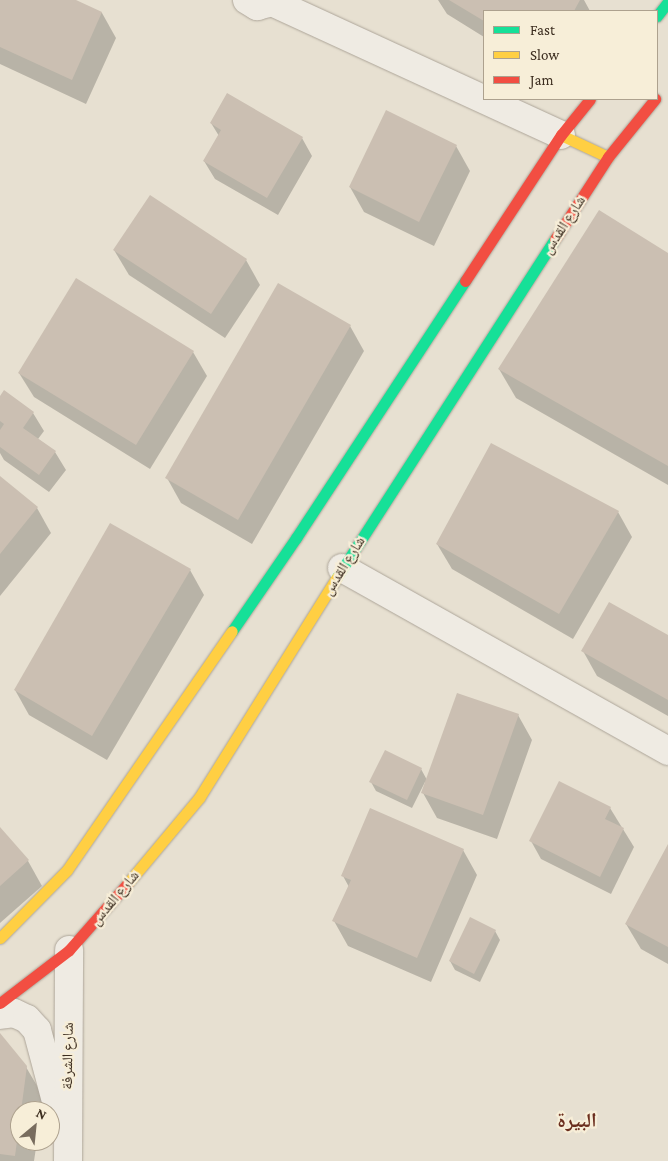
<!DOCTYPE html>
<html>
<head>
<meta charset="utf-8">
<style>
	body { margin:0 }
	#map { position:relative; width:668px; height:1161px; overflow:hidden; background:#e7e0d1; font-family:"Crimson Pro","Noto Naskh Arabic",serif }
	div>[style] { position:absolute }
	[style*='--x'] { left:calc(var(--x)*1px); top:calc(var(--y)*1px); width:calc(var(--w)*1px); rotate:calc(var(--a)*1deg) }
	.shadow>* { inset:0; background:#0003 }
	.building>* { inset:0; background:#cbbfb2 }
	.roads { filter:drop-shadow(0 0 1px #ada599) drop-shadow(0 0 1px #ada599) }
	.street>* { height:28px; margin:-14px; padding:0 14px; transform-origin:14px; border-radius:14px; background:#efebe3 }
	.fast>* { height:11px; margin:-5.5px; padding:0 5.5px; transform-origin:5.5px; border-radius:5.5px; background:#16e098 }
	.slow>* { height:11px; margin:-5.5px; padding:0 5.5px; transform-origin:5.5px; border-radius:5.5px; background:#ffcf43 }
	.jam>* { height:11px; margin:-5.5px; padding:0 5.5px; transform-origin:5.5px; border-radius:5.5px; background:#f24e42 }
	span { translate:-50% -50%; white-space:nowrap; text-align:center; line-height:1.15; -webkit-text-stroke:4.5px #f7eed8; paint-order:stroke }
	.street-label { font-size:15px; color:#3d2e20 }
	.district-label { font-size:20px; color:#6b2e1e; font-weight:700 }
	.legend { position:absolute; left:483px; top:10px; width:175px; height:90px; box-sizing:border-box; background:#f7eed8; border:1px solid #ada18e; margin:0; padding:6px 9px; list-style:none; font-size:15px; color:#3d2e20 }
	.legend li { display:flex; align-items:center; gap:10px; height:25px }
	.legend b { width:25px; border:1px solid #ada18e }
	.north { position:absolute; left:10px; top:1101px; width:50px; height:50px; box-sizing:border-box; background:#f7eed8; border:1px solid #ada18e; border-radius:50%; rotate:28deg; font-size:14px; font-weight:700; line-height:20px; text-align:center; color:#3d2e20 }
	.north::after { content:''; display:block; margin:auto; width:18px; height:22px; background:#786c5e; clip-path:polygon(50% 0,100% 100%,50% 72%,0 100%) }
</style>
</head>
<body>
<div id="map">
	<div class="shadow">
		<i style="clip-path:polygon(0 0,73px 0,102px 13px,116px 38px,86px 104px,0 64px)"></i>
		<i style="clip-path:polygon(438px 0,584px 0,590px 11px,484px 11px,484px 37px,447px 14px)"></i>
		<i style="clip-path:polygon(211px 123px,302px 138px,312px 156px,278px 215px,215px 179px,204px 161px,219px 136px)"></i>
		<i style="clip-path:polygon(456px 146px,470px 171px,434px 246px,364px 212px,350px 187px)"></i>
		<i style="clip-path:polygon(114px 250px,246px 260px,260px 285px,225px 338px,129px 275px)"></i>
		<i style="clip-path:polygon(668px 255px,668px 485px,516px 398px,499px 369px)"></i>
		<i style="clip-path:polygon(350px 326px,364px 351px,252px 544px,181px 503px,167px 478px)"></i>
		<i style="clip-path:polygon(193px 352px,207px 376px,150px 469px,34px 397px,19px 373px)"></i>
		<i style="clip-path:polygon(0 398px,33px 413px,44px 431px,38px 439px,55px 452px,66px 470px,49px 492px,4px 460px,0 453px)"></i>
		<i style="clip-path:polygon(0 478px,37px 508px,51px 533px,0 596px)"></i>
		<i style="clip-path:polygon(618px 512px,632px 537px,573px 639px,452px 569px,437px 544px)"></i>
		<i style="clip-path:polygon(190px 570px,204px 595px,107px 760px,29px 715px,15px 690px)"></i>
		<i style="clip-path:polygon(668px 636px,668px 716px,597px 676px,583px 651px)"></i>
		<i style="clip-path:polygon(518px 715px,532px 740px,497px 839px,437px 818px,423px 793px,426px 782px,425px 782px,412px 808px,376px 791px,371px 782px,421px 769px,427px 780px)"></i>
		<i style="clip-path:polygon(610px 808px,634px 847px,611px 894px,541px 859px,531px 841px)"></i>
		<i style="clip-path:polygon(0 829px,28px 861px,42px 886px,0 923px)"></i>
		<i style="clip-path:polygon(668px 846px,668px 964px,641px 949px,626px 924px)"></i>
		<i style="clip-path:polygon(463px 850px,477px 875px,431px 982px,348px 946px,334px 921px,349px 887px,343px 876px)"></i>
		<i style="clip-path:polygon(495px 931px,500px 940px,480px 982px,455px 970px,450px 961px)"></i>
		<i style="clip-path:polygon(0 1035px,26px 1067px,43px 1096px,41px 1111px,20px 1111px,20px 1141px,37px 1141px,34px 1161px,0 1161px)"></i>
	</div>
	<div class="building">
		<i style="clip-path:polygon(0 0,76px 0,102px 12px,72px 80px,0 47px)"></i>
		<i style="clip-path:polygon(449px 0,580px 0,574px 11px,484px 11px,484px 21px)"></i>
		<i style="clip-path:polygon(227px 93px,303px 137px,267px 198px,203px 161px,221px 130px,210px 123px)"></i>
		<i style="clip-path:polygon(386px 110px,457px 145px,419px 222px,349px 187px)"></i>
		<i style="clip-path:polygon(150px 195px,247px 259px,211px 314px,113px 250px)"></i>
		<i style="clip-path:polygon(599px 210px,668px 253px,668px 466px,498px 369px)"></i>
		<i style="clip-path:polygon(76px 278px,194px 351px,136px 445px,18px 373px)"></i>
		<i style="clip-path:polygon(278px 283px,351px 325px,238px 520px,165px 478px)"></i>
		<i style="clip-path:polygon(4px 390px,34px 412px,23px 428px,56px 451px,39px 475px,0 447px,0 430px,4px 424px,0 421px,0 396px)"></i>
		<i style="clip-path:polygon(491px 443px,619px 511px,559px 614px,436px 544px)"></i>
		<i style="clip-path:polygon(0 476px,38px 507px,0 554px)"></i>
		<i style="clip-path:polygon(110px 523px,191px 569px,92px 736px,14px 690px)"></i>
		<i style="clip-path:polygon(609px 602px,668px 635px,668px 700px,581px 651px)"></i>
		<i style="clip-path:polygon(457px 693px,519px 714px,483px 815px,421px 793px)"></i>
		<i style="clip-path:polygon(385px 750px,422px 768px,407px 800px,369px 782px)"></i>
		<i style="clip-path:polygon(559px 781px,611px 807px,605px 819px,624px 828px,600px 877px,529px 841px)"></i>
		<i style="clip-path:polygon(370px 808px,464px 849px,417px 958px,332px 921px,351px 880px,341px 876px)"></i>
		<i style="clip-path:polygon(0 827px,29px 860px,0 886px)"></i>
		<i style="clip-path:polygon(668px 844px,668px 947px,625px 924px)"></i>
		<i style="clip-path:polygon(470px 917px,496px 930px,474px 974px,449px 961px)"></i>
		<i style="clip-path:polygon(0 1033px,27px 1066px,15px 1156px,0 1154px)"></i>
	</div>
	<div class="roads">
		<div class="street">
			<i style="--x:247;--y:0;--w:12;--a:31"></i>
			<i style="--x:257;--y:6;--w:16;--a:-15"></i>
			<i style="--x:272;--y:2;--w:318;--a:24.7"></i>
			<i style="--x:342;--y:568;--w:374;--a:29.3"></i>
			<i style="--x:0;--y:1015;--w:14;--a:-8"></i>
			<i style="--x:14;--y:1013;--w:14;--a:25"></i>
			<i style="--x:27;--y:1019;--w:15;--a:48"></i>
			<i style="--x:37;--y:1030;--w:82;--a:75.1"></i>
			<i style="--x:68;--y:1161;--w:211;--a:-89.7"></i>
		</div>
		<div class="fast">
			<i style="--x:657;--y:16;--w:18;--a:-52"></i>
			<i style="--x:337;--y:577;--w:402;--a:-57.2"></i>
			<i style="--x:232;--y:631;--w:113;--a:-55.5"></i>
			<i style="--x:296;--y:538;--w:308;--a:-56.7"></i>
		</div>
		<div class="slow">
			<i style="--x:561;--y:135;--w:52;--a:25.1"></i>
			<i style="--x:127;--y:884;--w:112;--a:-50.1"></i>
			<i style="--x:199;--y:798;--w:261;--a:-58"></i>
			<i style="--x:0;--y:938;--w:95;--a:-45.4"></i>
			<i style="--x:67;--y:870;--w:290;--a:-55.4"></i>
		</div>
		<div class="jam">
			<i style="--x:555;--y:239;--w:98;--a:-57.1"></i>
			<i style="--x:608;--y:157;--w:75;--a:-51"></i>
			<i style="--x:465;--y:281;--w:175;--a:-56.7"></i>
			<i style="--x:561;--y:135;--w:46;--a:-51.1"></i>
			<i style="--x:0;--y:1003;--w:87;--a:-37.5"></i>
			<i style="--x:69;--y:950;--w:88;--a:-48.7"></i>
		</div>
	</div>
	<div class="street-label">
		<span style="left:564px;top:225px;rotate:-57deg">شارع القدس</span>
		<span style="left:344px;top:566px;rotate:-58deg">شارع القدس</span>
		<span style="left:115px;top:898px;rotate:-50deg">شارع القدس</span>
		<span style="left:68px;top:1056px;rotate:-89deg">شارع الشرفة</span>
	</div>
	<div class="district-label">
		<span style="left:577px;top:1120px">البيرة</span>
	</div>
	<ul class="legend">
	<li><b style="height:6px;background:#16e098"></b>Fast</li>
	<li><b style="height:6px;background:#ffcf43"></b>Slow</li>
	<li><b style="height:6px;background:#f24e42"></b>Jam</li>
	</ul>
	<div class="north">N</div>
</div>
</body>
</html>
